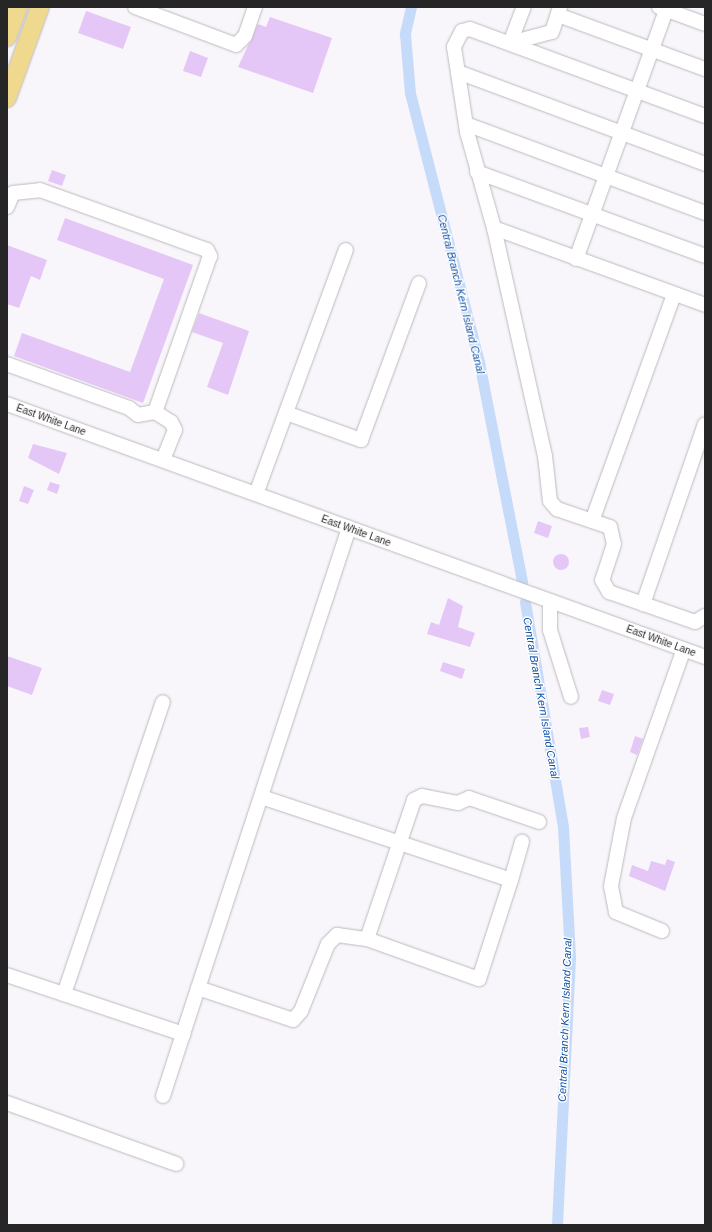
<!DOCTYPE html>
<html>
<head>
<meta charset="utf-8">
<style>
	body { margin:0 }
	#map { position:relative; width:712px; height:1232px; overflow:hidden; background:#f9f6fb; font-family:Helvetica,sans-serif }
	div>[style] { position:absolute }
	[style*='--x'] { left:calc(var(--x)*1px); top:calc(var(--y)*1px); width:calc(var(--w)*1px); rotate:calc(var(--a)*1deg) }
	.canal>* { height:11px; margin:-5.5px; padding:0 5.5px; transform-origin:5.5px; border-radius:5.5px; background:#c6dbfa }
	.building>* { inset:0; background:#e4c7f7 }
	.round { border-radius:50% }
	.roads { filter:drop-shadow(0 0 1px #bcb9be) drop-shadow(0 0 1px #bcb9be) }
	.minor>* { height:14px; margin:-7px; padding:0 7px; transform-origin:7px; border-radius:7px; background:#fff }
	.major>* { height:18px; margin:-9px; padding:0 9px; transform-origin:9px; border-radius:9px; background:#eed98f }
	span { translate:-50% -50%; white-space:nowrap; text-align:center; line-height:1.15; -webkit-text-stroke:3px #fff; paint-order:stroke }
	.street-label { font-size:10px; color:#272627 }
	.water-label { font-size:11px; color:#1051a5; font-style:italic }
	.frame { position:absolute; inset:0; border:8px solid #272627; pointer-events:none }
</style>
</head>
<body>
<div id="map">
	<div class="canal">
		<i style="--x:411;--y:7;--w:28;--a:103"></i>
		<i style="--x:405;--y:34;--w:59;--a:85.2"></i>
		<i style="--x:410;--y:93;--w:278;--a:75.6"></i>
		<i style="--x:479;--y:362;--w:224;--a:78.9"></i>
		<i style="--x:525;--y:602;--w:228;--a:80.4"></i>
		<i style="--x:563;--y:827;--w:131;--a:86.9"></i>
		<i style="--x:570;--y:958;--w:267;--a:92.8"></i>
	</div>
	<div class="building">
		<i style="clip-path:polygon(86px 11px,131px 27px,123px 49px,78px 33px)"></i>
		<i style="clip-path:polygon(270px 17px,332px 38px,313px 93px,238px 67px,258px 24px,266px 27px)"></i>
		<i style="clip-path:polygon(190px 51px,208px 58px,201px 77px,183px 71px)"></i>
		<i style="clip-path:polygon(52px 170px,66px 175px,62px 186px,48px 181px)"></i>
		<i style="clip-path:polygon(65px 218px,193px 265px,143px 403px,14px 356px,22px 333px,130px 372px,164px 279px,57px 240px)"></i>
		<i style="clip-path:polygon(7px 245px,47px 260px,40px 280px,31px 276px,19px 308px,7px 304px)"></i>
		<i style="clip-path:polygon(199px 313px,249px 331px,228px 395px,207px 387px,223px 343px,192px 332px)"></i>
		<i style="clip-path:polygon(33px 444px,67px 453px,59px 474px,28px 458px)"></i>
		<i style="clip-path:polygon(50px 482px,60px 485px,57px 494px,47px 490px)"></i>
		<i style="clip-path:polygon(24px 486px,34px 490px,28px 504px,19px 501px)"></i>
		<i style="clip-path:polygon(538px 521px,552px 526px,548px 538px,534px 533px)"></i>
		<i class="round" style="left:553px;top:554px;width:16px;height:16px"></i>
		<i style="clip-path:polygon(448px 598px,463px 606px,458px 627px,475px 633px,470px 647px,427px 634px,431px 622px,439px 625px)"></i>
		<i style="clip-path:polygon(7px 656px,42px 668px,32px 695px,7px 686px)"></i>
		<i style="clip-path:polygon(443px 662px,465px 669px,462px 679px,440px 671px)"></i>
		<i style="clip-path:polygon(602px 690px,614px 694px,610px 705px,598px 701px)"></i>
		<i style="clip-path:polygon(588px 727px,590px 737px,581px 739px,579px 728px)"></i>
		<i style="clip-path:polygon(635px 736px,643px 739px,637px 755px,630px 752px)"></i>
		<i style="clip-path:polygon(667px 859px,675px 862px,665px 891px,629px 876px,632px 865px,648px 871px,651px 861px,665px 865px)"></i>
	</div>
	<div class="roads">
		<div class="minor">
			<i style="--x:135;--y:7;--w:108;--a:20.6"></i>
			<i style="--x:236;--y:45;--w:13;--a:-45"></i>
			<i style="--x:245;--y:36;--w:31;--a:-71"></i>
			<i style="--x:659;--y:7;--w:49;--a:20.3"></i>
			<i style="--x:558;--y:15;--w:157;--a:20.2"></i>
			<i style="--x:510;--y:43;--w:43;--a:-14.7"></i>
			<i style="--x:552;--y:32;--w:26;--a:-72"></i>
			<i style="--x:510;--y:43;--w:39;--a:-69"></i>
			<i style="--x:458;--y:72;--w:264;--a:20.4"></i>
			<i style="--x:705;--y:116;--w:251;--a:-159.7"></i>
			<i style="--x:470;--y:29;--w:8;--a:166"></i>
			<i style="--x:462;--y:31;--w:18;--a:117"></i>
			<i style="--x:454;--y:47;--w:86;--a:81.3"></i>
			<i style="--x:467;--y:132;--w:100;--a:74.3"></i>
			<i style="--x:494;--y:228;--w:225;--a:20"></i>
			<i style="--x:466;--y:124;--w:255;--a:20.4"></i>
			<i style="--x:477;--y:172;--w:243;--a:20.2"></i>
			<i style="--x:7;--y:207;--w:15;--a:-67"></i>
			<i style="--x:13;--y:193;--w:27;--a:-6"></i>
			<i style="--x:40;--y:190;--w:177;--a:19.8"></i>
			<i style="--x:207;--y:250;--w:7;--a:63"></i>
			<i style="--x:210;--y:256;--w:165;--a:109.4"></i>
			<i style="--x:155;--y:412;--w:17;--a:170"></i>
			<i style="--x:138;--y:415;--w:11;--a:-142"></i>
			<i style="--x:129;--y:408;--w:130;--a:-160.2"></i>
			<i style="--x:494;--y:228;--w:234;--a:77.4"></i>
			<i style="--x:545;--y:456;--w:45;--a:83.7"></i>
			<i style="--x:550;--y:501;--w:11;--a:49"></i>
			<i style="--x:557;--y:509;--w:56;--a:18.8"></i>
			<i style="--x:610;--y:527;--w:17;--a:77"></i>
			<i style="--x:614;--y:544;--w:38;--a:108"></i>
			<i style="--x:602;--y:580;--w:14;--a:60"></i>
			<i style="--x:609;--y:592;--w:91;--a:19.2"></i>
			<i style="--x:695;--y:622;--w:12;--a:-31"></i>
			<i style="--x:576;--y:259;--w:265;--a:-70.1"></i>
			<i style="--x:7;--y:404;--w:742;--a:19.92"></i>
			<i style="--x:155;--y:412;--w:19;--a:32"></i>
			<i style="--x:171;--y:422;--w:9;--a:63"></i>
			<i style="--x:175;--y:430;--w:32;--a:112"></i>
			<i style="--x:286;--y:413;--w:80;--a:19.8"></i>
			<i style="--x:361;--y:440;--w:167;--a:-69.7"></i>
			<i style="--x:256;--y:494;--w:260;--a:-69.8"></i>
			<i style="--x:592;--y:521;--w:241;--a:-70.1"></i>
			<i style="--x:550;--y:601;--w:29;--a:90"></i>
			<i style="--x:550;--y:630;--w:70;--a:72.6"></i>
			<i style="--x:643;--y:604;--w:190;--a:-71"></i>
			<i style="--x:511;--y:880;--w:40;--a:-74"></i>
			<i style="--x:662;--y:931;--w:50;--a:-157.6"></i>
			<i style="--x:616;--y:912;--w:26;--a:-101"></i>
			<i style="--x:611;--y:886;--w:69;--a:-79.2"></i>
			<i style="--x:624;--y:818;--w:179;--a:-70.5"></i>
			<i style="--x:367;--y:939;--w:147;--a:-71.3"></i>
			<i style="--x:414;--y:800;--w:9;--a:-27"></i>
			<i style="--x:422;--y:796;--w:37;--a:11"></i>
			<i style="--x:458;--y:803;--w:12;--a:-24"></i>
			<i style="--x:469;--y:798;--w:74;--a:18.9"></i>
			<i style="--x:7;--y:975;--w:186;--a:18.5"></i>
			<i style="--x:183;--y:1034;--w:533;--a:-71.84"></i>
			<i style="--x:198;--y:988;--w:100;--a:18.6"></i>
			<i style="--x:293;--y:1020;--w:12;--a:-48"></i>
			<i style="--x:301;--y:1011;--w:72;--a:-68.1"></i>
			<i style="--x:328;--y:944;--w:13;--a:-45"></i>
			<i style="--x:337;--y:935;--w:30;--a:8"></i>
			<i style="--x:367;--y:939;--w:119;--a:19.7"></i>
			<i style="--x:479;--y:979;--w:104;--a:-72.1"></i>
			<i style="--x:511;--y:880;--w:263;--a:-161.6"></i>
			<i style="--x:64;--y:994;--w:308;--a:-71.3"></i>
			<i style="--x:163;--y:1096;--w:65;--a:-72.1"></i>
			<i style="--x:7;--y:1103;--w:180;--a:19.8"></i>
		</div>
		<div class="major">
			<i style="--x:7;--y:37;--w:32;--a:-70"></i>
			<i style="--x:7;--y:98;--w:97;--a:-70.1"></i>
		</div>
	</div>
	<div class="street-label">
		<span style="left:51px;top:420px;rotate:20deg">East White Lane</span>
		<span style="left:356px;top:531px;rotate:20deg">East White Lane</span>
		<span style="left:661px;top:641px;rotate:20deg">East White Lane</span>
	</div>
	<div class="water-label">
		<span style="left:461px;top:294px;rotate:76deg">Central Branch Kern Island Canal</span>
		<span style="left:541px;top:698px;rotate:80deg">Central Branch Kern Island Canal</span>
		<span style="left:565px;top:1020px;rotate:-88deg">Central Branch Kern Island Canal</span>
	</div>
	<div class="frame"></div>
</div>
</body>
</html>
